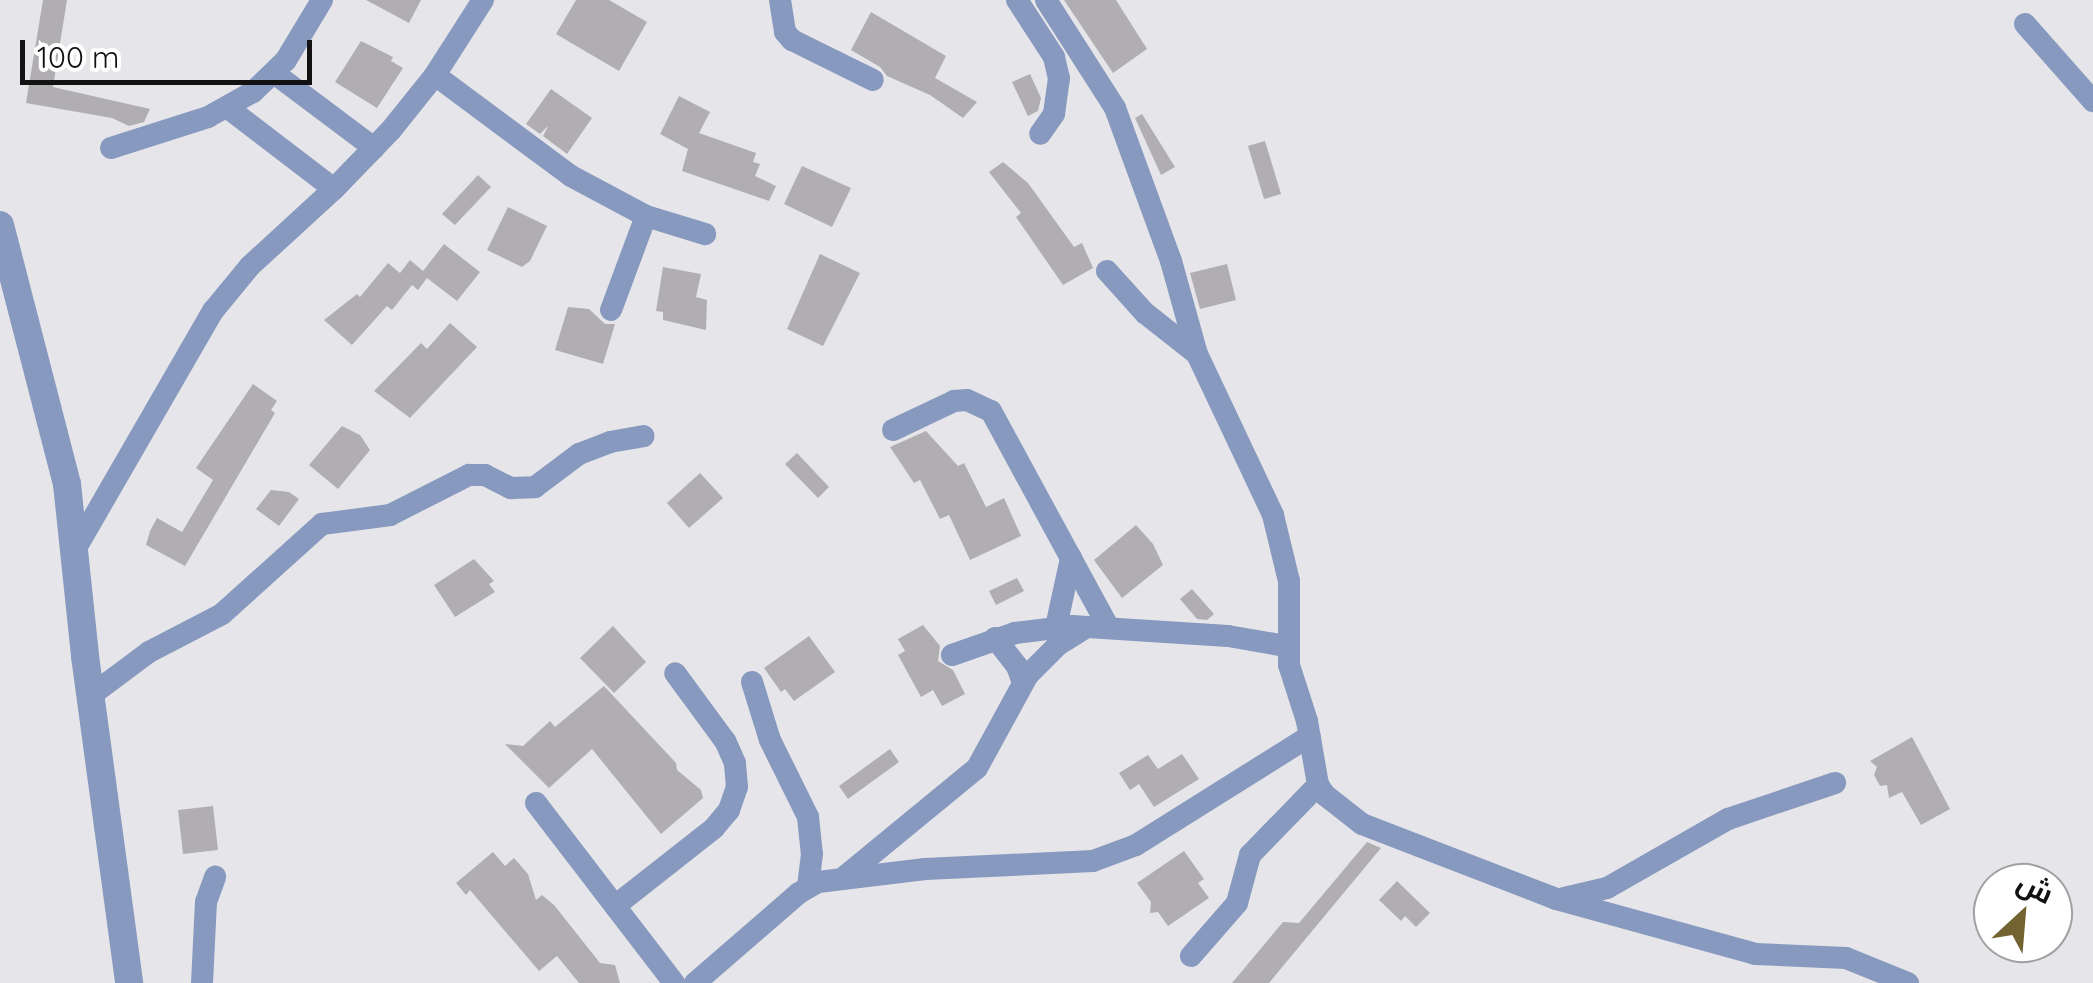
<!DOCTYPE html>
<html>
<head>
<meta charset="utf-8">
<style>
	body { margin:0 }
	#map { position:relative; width:2093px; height:983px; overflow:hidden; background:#e6e6ea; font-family:Quicksand,Cairo,sans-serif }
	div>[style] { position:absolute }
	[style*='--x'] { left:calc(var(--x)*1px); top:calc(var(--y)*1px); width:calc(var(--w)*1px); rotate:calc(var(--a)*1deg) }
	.building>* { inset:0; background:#b1aeb1 }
	.minor>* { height:22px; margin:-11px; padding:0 11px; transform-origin:11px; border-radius:11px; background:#8799be }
	.tertiary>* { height:28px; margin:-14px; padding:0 14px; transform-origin:14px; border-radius:14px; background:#8799be }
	span { translate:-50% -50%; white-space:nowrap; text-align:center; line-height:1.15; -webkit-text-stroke:9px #fff; paint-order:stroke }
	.north { position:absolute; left:1973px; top:863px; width:100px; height:100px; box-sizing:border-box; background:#fff; border:2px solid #a0a0a1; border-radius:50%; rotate:26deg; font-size:28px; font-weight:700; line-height:40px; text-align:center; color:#121213 }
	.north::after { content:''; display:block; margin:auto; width:35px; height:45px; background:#726330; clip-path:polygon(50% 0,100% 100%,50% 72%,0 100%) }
	.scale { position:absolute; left:20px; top:40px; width:292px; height:45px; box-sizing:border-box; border:5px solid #121213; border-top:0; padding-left:12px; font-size:30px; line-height:35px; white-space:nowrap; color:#121213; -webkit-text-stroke:8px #fff; paint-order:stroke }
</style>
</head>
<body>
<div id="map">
	<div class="building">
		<i style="clip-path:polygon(43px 0,67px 0,53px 87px,150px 109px,144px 122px,129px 126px,112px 118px,26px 103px)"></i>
		<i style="clip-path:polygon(366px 0,421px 0,409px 23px)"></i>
		<i style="clip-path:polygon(576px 0,609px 0,647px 22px,619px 71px,556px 34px)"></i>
		<i style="clip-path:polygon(1064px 0,1116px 0,1147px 49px,1113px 73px)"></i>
		<i style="clip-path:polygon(871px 12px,946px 56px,935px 78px,977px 102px,963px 118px,930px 95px,887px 76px,880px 67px,851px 50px)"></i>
		<i style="clip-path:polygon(361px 41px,393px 57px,391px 61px,403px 68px,377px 108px,335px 82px)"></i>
		<i style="clip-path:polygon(1030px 74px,1041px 98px,1038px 111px,1028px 116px,1012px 82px)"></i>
		<i style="clip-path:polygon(551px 89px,592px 118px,567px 154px,543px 136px,548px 126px,540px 134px,526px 124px)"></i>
		<i style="clip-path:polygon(679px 96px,710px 112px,699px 133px,756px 153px,753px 162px,760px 164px,755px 176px,776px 186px,769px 201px,682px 171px,688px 149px,660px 134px)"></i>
		<i style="clip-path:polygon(1142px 114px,1175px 167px,1161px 175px,1135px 118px)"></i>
		<i style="clip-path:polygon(1265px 141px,1281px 194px,1264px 199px,1248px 146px)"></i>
		<i style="clip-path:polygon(1003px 162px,1028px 183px,1074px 247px,1082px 243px,1093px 268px,1063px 285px,1016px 217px,1021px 213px,989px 172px)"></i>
		<i style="clip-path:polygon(802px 166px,851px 188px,832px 227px,784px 204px)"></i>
		<i style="clip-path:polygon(478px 175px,491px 187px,455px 225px,442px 214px)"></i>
		<i style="clip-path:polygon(508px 207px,547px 226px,530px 261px,522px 267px,487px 250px)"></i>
		<i style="clip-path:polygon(444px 244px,480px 272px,457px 301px,427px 278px,418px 290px,412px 285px,392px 310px,387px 306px,352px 345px,324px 320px,357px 294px,360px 297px,388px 263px,400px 273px,410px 260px,423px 271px)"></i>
		<i style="clip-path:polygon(820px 254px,860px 273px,823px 346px,787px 329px)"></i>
		<i style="clip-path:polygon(1227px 264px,1236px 300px,1200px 309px,1190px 273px)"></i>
		<i style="clip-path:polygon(663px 267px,701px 274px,696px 297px,707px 300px,706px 330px,663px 320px,663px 312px,656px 311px)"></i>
		<i style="clip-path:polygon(568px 307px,589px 309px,605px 324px,615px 324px,603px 364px,555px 350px)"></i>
		<i style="clip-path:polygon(450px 323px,477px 347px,410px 418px,374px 391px,421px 343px,427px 349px)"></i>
		<i style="clip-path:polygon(253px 384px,277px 401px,271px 410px,275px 413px,185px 566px,146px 545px,150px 531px,157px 518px,182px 532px,213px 480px,196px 468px)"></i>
		<i style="clip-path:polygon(342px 426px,360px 435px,370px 450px,338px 489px,309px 465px)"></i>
		<i style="clip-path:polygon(926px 431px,958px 466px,964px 463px,986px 507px,1004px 498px,1021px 536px,970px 560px,949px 515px,940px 519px,920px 480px,914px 483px,890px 447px)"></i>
		<i style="clip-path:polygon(797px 453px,829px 487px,818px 498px,785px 464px)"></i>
		<i style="clip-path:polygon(700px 473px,723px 498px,689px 528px,667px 503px)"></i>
		<i style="clip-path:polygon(271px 490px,289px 492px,299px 499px,279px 526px,256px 509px)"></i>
		<i style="clip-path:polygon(1136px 525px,1153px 544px,1163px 565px,1122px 598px,1094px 560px)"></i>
		<i style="clip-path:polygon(474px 559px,494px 581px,489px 584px,495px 592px,455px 617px,434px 585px)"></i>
		<i style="clip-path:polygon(1017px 578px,1024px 591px,996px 605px,989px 591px)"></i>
		<i style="clip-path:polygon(1192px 589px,1214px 614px,1207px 620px,1197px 619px,1180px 599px)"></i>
		<i style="clip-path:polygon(923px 625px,940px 646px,938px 661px,953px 670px,965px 694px,942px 706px,933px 690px,921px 697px,898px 655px,905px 651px,898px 639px)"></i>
		<i style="clip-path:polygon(613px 626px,646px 662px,614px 693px,580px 658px)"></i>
		<i style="clip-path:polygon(809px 636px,835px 672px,794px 701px,785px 689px,781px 692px,764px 668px)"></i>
		<i style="clip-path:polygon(604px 686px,676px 763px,677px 770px,701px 790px,703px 798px,661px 834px,592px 749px,549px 788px,505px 744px,523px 746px,550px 721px,555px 727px)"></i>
		<i style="clip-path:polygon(1912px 737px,1950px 809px,1921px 825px,1902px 792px,1889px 798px,1887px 785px,1880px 786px,1874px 775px,1877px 767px,1870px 761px)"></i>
		<i style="clip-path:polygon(890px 749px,899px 762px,848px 799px,839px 786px)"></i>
		<i style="clip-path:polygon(1182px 754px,1199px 779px,1154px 807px,1139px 784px,1130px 790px,1119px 773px,1148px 755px,1158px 769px)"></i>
		<i style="clip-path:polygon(213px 806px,218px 850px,183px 854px,178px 810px)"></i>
		<i style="clip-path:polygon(1367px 842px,1381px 848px,1269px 983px,1232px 983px,1283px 922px,1299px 923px)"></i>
		<i style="clip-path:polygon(1184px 851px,1204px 879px,1198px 883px,1209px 898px,1168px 926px,1158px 912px,1150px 913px,1151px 902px,1137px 883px)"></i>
		<i style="clip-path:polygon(493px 852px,505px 866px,514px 858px,528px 874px,536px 900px,542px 895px,554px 905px,600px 963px,615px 965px,620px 983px,579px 983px,557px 956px,539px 971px,470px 890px,466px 895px,456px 883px)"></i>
		<i style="clip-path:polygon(1397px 881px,1430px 913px,1416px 927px,1405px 916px,1401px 921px,1379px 900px)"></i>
	</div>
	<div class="minor">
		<i style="--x:780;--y:0;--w:32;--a:81"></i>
		<i style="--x:785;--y:32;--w:11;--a:49"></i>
		<i style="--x:792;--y:40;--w:90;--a:26.3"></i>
		<i style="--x:1017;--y:0;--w:68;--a:57"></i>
		<i style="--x:1054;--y:57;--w:22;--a:77"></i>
		<i style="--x:1059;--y:78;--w:36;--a:98"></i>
		<i style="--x:1054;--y:114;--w:24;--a:125"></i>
		<i style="--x:1046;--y:0;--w:128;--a:57.4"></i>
		<i style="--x:1115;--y:108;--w:163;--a:69.9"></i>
		<i style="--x:1171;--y:261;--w:97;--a:74.4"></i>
		<i style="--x:1197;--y:354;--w:178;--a:64.7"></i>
		<i style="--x:1273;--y:515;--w:68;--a:76.4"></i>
		<i style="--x:1289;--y:581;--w:84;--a:90"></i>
		<i style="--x:1289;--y:665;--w:59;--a:72.2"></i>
		<i style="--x:1307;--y:721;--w:65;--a:80.2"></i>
		<i style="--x:1318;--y:785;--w:12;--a:55"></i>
		<i style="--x:1325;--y:795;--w:47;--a:38.1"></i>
		<i style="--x:1362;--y:824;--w:208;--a:21.1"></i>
		<i style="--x:1556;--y:899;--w:206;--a:15.4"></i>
		<i style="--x:1755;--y:954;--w:91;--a:2.5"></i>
		<i style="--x:1846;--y:958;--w:67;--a:22"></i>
		<i style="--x:2025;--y:24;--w:103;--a:48.6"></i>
		<i style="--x:274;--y:73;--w:125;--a:36.9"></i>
		<i style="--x:435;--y:75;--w:169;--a:36.6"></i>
		<i style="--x:571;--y:176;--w:85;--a:28.1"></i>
		<i style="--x:646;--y:216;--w:62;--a:17"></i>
		<i style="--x:228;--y:108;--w:133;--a:37.4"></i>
		<i style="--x:111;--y:148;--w:102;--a:-17.7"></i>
		<i style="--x:208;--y:117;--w:51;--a:-29.1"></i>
		<i style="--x:253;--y:92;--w:46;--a:-44.1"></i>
		<i style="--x:286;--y:60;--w:70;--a:-59"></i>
		<i style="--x:1107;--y:271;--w:57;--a:47.9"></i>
		<i style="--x:1145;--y:313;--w:66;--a:38.3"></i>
		<i style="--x:611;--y:310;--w:100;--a:-69.6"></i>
		<i style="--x:893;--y:430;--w:68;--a:-25.4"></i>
		<i style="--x:954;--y:401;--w:13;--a:-4"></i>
		<i style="--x:967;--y:400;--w:26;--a:25"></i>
		<i style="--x:991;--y:411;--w:247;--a:61.5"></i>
		<i style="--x:76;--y:548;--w:274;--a:-60"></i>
		<i style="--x:213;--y:311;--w:58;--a:-50.6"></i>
		<i style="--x:250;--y:266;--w:114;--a:-42.5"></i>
		<i style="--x:334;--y:189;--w:82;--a:-46"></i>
		<i style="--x:391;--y:130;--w:70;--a:-51.3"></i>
		<i style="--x:435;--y:75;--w:89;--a:-57.4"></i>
		<i style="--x:1056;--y:627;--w:71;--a:-77.7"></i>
		<i style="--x:995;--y:638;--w:36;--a:52"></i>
		<i style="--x:1017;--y:666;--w:18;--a:71"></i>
		<i style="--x:952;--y:655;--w:67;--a:-19.2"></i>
		<i style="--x:1015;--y:633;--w:57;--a:-7"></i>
		<i style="--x:1072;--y:626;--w:156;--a:3.7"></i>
		<i style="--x:1228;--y:636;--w:59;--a:9.8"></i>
		<i style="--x:752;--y:682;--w:61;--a:72.8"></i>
		<i style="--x:770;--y:740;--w:86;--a:63.7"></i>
		<i style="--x:808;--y:817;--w:37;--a:84"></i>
		<i style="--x:812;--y:854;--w:32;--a:97"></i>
		<i style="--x:90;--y:696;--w:74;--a:-36.7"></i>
		<i style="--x:149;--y:652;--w:82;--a:-27.5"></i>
		<i style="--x:222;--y:614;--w:135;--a:-42"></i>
		<i style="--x:322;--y:524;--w:69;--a:-7.5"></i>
		<i style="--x:390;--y:515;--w:89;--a:-26.9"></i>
		<i style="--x:469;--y:475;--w:16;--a:0"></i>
		<i style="--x:485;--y:475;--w:29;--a:27"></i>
		<i style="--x:511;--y:488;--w:24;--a:-2"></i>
		<i style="--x:535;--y:487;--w:55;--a:-36.9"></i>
		<i style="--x:579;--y:454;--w:33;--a:-21"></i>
		<i style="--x:610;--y:442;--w:34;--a:-10"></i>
		<i style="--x:536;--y:803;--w:227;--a:52.5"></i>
		<i style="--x:843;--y:878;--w:173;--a:-39.4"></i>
		<i style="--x:977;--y:768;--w:106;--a:-61.3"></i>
		<i style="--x:1028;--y:675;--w:42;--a:-45"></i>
		<i style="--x:1058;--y:645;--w:34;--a:-32"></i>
		<i style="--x:1564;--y:898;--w:44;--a:-13.1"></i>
		<i style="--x:1607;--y:888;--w:139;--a:-29.7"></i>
		<i style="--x:1728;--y:819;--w:113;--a:-18.6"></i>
		<i style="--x:615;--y:906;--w:126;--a:-38.2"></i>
		<i style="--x:714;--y:828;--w:23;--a:-50"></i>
		<i style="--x:729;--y:810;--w:24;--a:-71"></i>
		<i style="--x:737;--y:787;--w:24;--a:-95"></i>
		<i style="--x:735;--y:763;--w:24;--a:-114"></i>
		<i style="--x:725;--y:741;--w:84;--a:-126.3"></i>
		<i style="--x:1191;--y:956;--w:70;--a:-49"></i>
		<i style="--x:1237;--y:903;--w:50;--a:-74.8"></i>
		<i style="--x:1250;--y:855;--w:98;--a:-45.8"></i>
		<i style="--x:202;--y:983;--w:81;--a:-87.2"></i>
		<i style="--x:206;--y:902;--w:27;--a:-70"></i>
		<i style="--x:695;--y:983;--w:138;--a:-40.9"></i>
		<i style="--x:799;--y:893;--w:22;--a:-30"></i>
		<i style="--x:818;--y:882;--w:108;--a:-6.9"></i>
		<i style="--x:925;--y:869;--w:168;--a:-2.7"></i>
		<i style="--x:1093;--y:861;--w:46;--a:-20.4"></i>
		<i style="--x:1136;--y:845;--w:205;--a:-32.1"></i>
	</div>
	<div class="tertiary">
		<i style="--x:0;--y:225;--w:268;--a:75.5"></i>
		<i style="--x:67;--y:484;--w:173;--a:84"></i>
		<i style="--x:85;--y:656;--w:330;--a:82.3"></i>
	</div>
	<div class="north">ش</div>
	<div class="scale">100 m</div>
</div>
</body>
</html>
